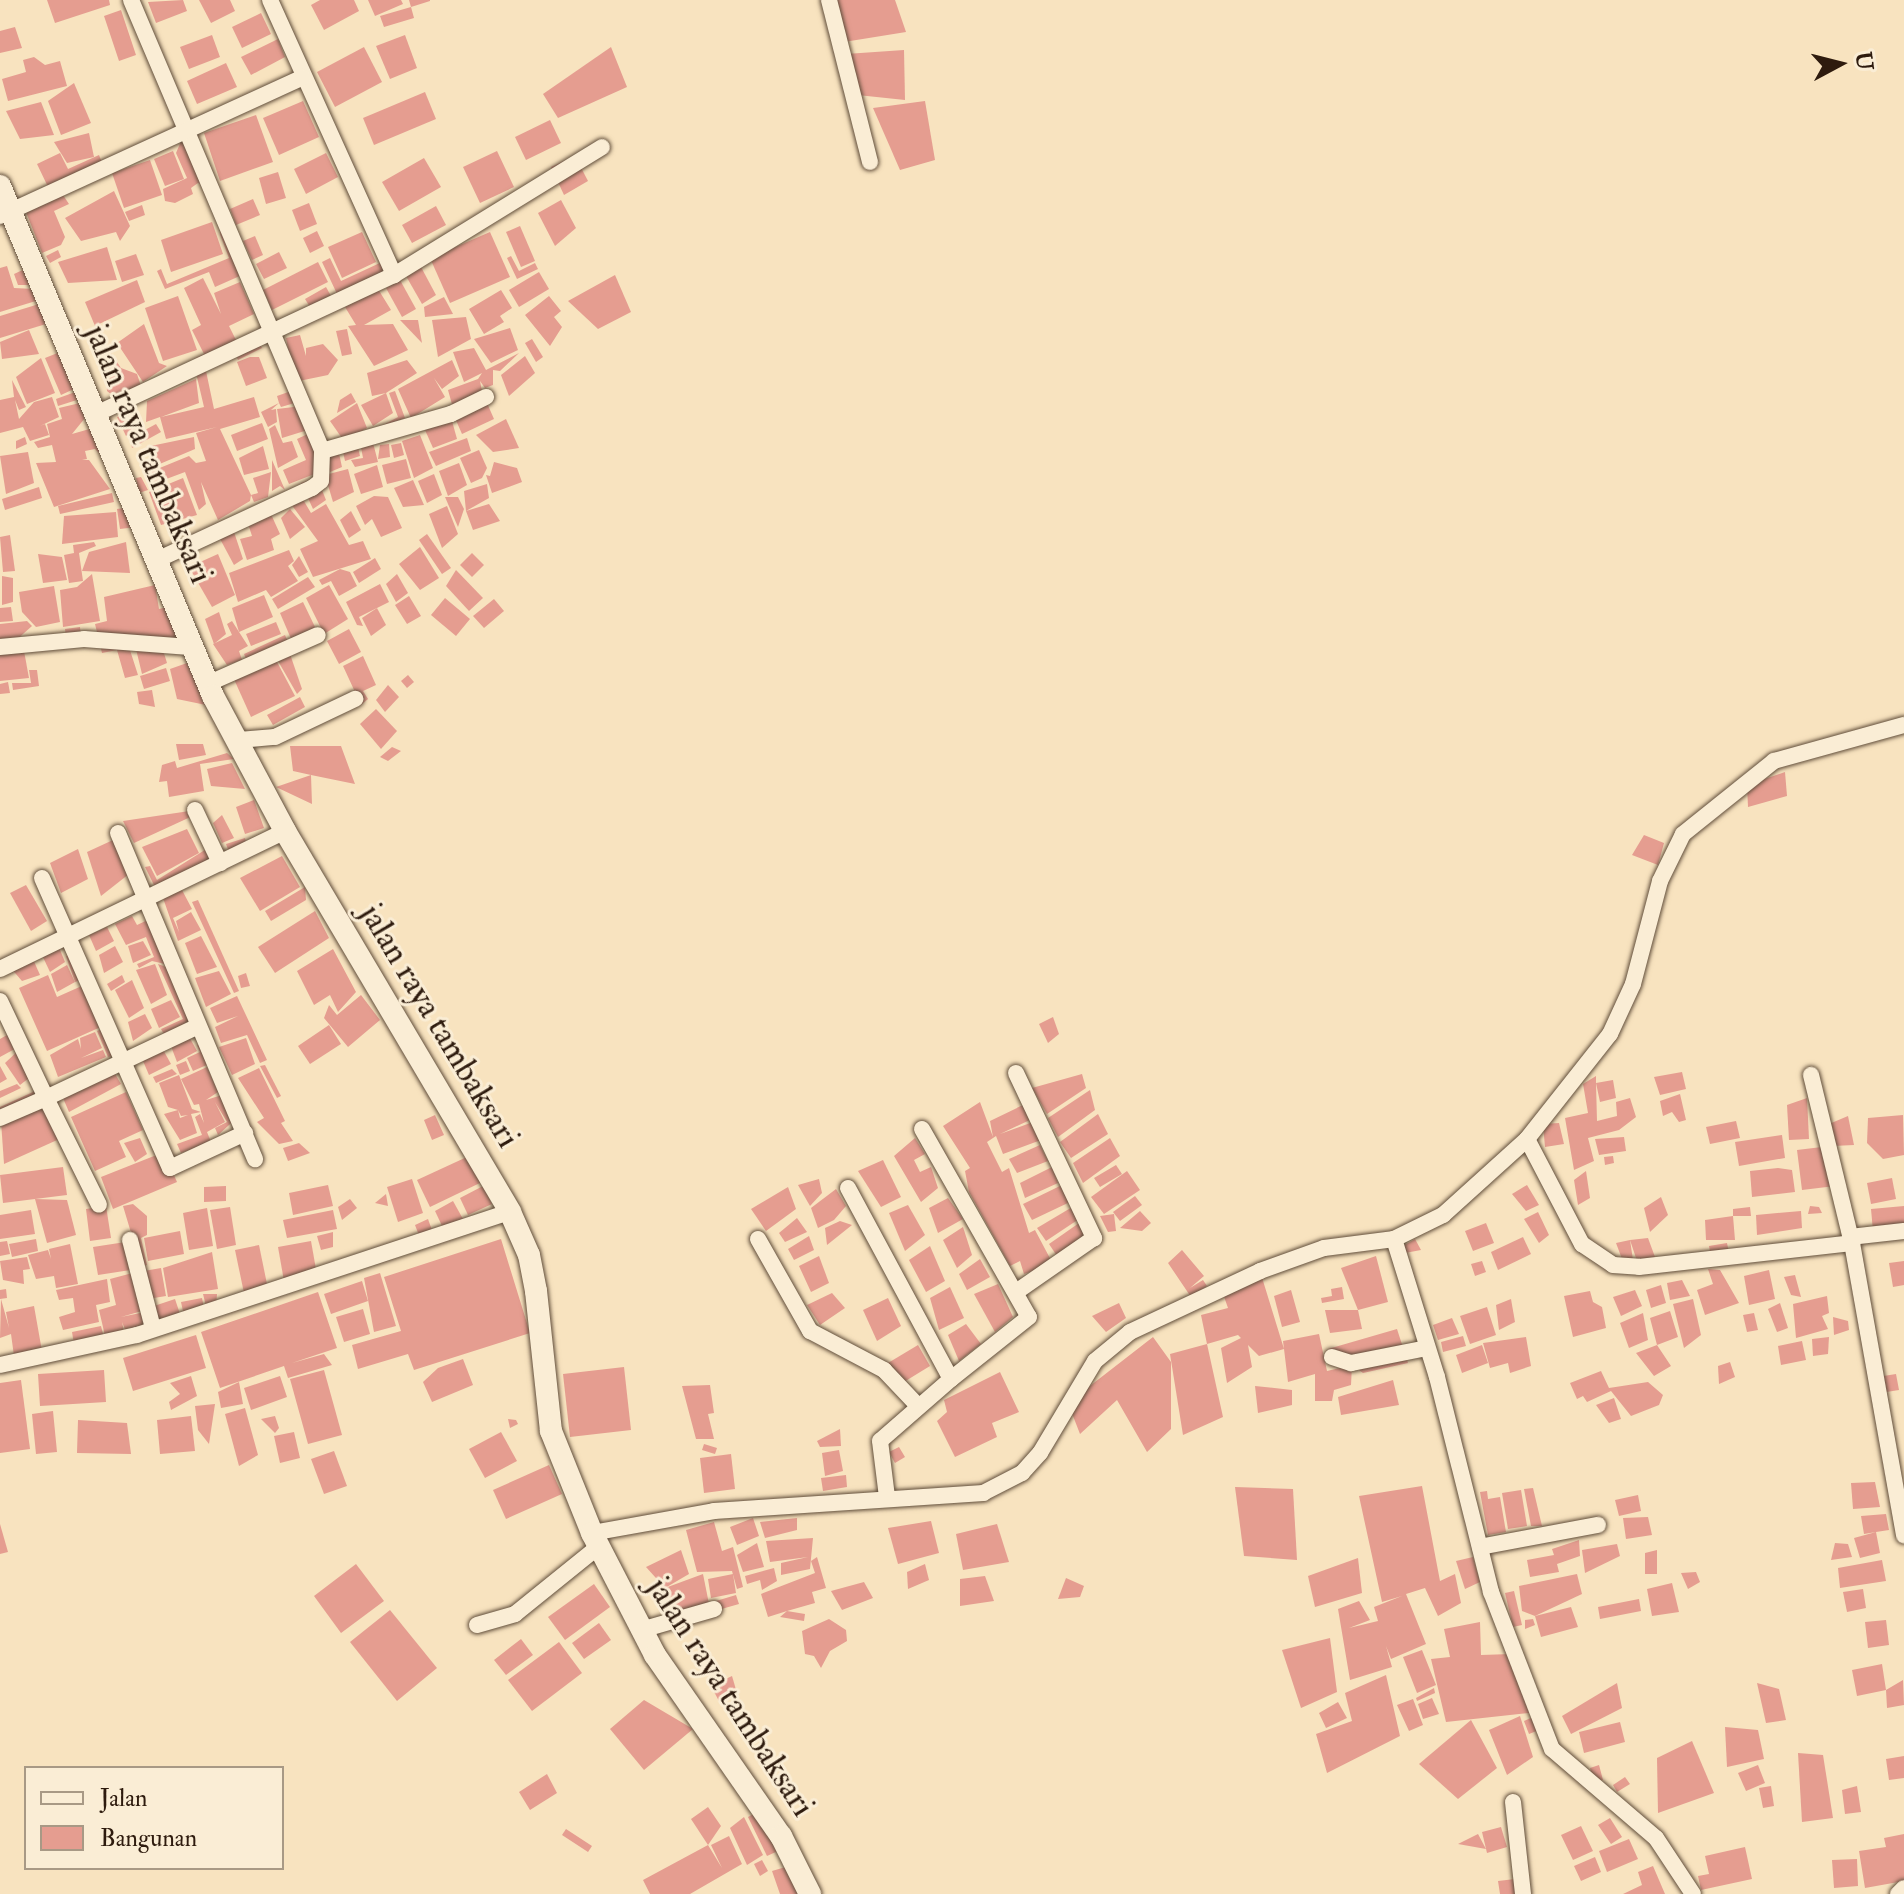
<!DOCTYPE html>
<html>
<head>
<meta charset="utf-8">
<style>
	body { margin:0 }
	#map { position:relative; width:1904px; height:1894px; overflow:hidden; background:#f8e3bf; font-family:"IM FELL Double Pica",serif }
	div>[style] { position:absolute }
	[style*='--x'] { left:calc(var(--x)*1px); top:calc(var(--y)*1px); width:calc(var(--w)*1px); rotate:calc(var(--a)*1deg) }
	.building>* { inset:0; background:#e59d90 }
	.roads { filter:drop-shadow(0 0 2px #604d3a) drop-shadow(0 0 2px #604d3a) }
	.street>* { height:16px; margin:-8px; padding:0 8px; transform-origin:8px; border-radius:8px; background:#faedd5 }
	.secondary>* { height:22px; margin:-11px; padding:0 11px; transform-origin:11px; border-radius:11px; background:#faedd5 }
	span { translate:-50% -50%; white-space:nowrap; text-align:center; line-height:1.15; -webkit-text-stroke:6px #faedd5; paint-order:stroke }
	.street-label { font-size:34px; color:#2e1b0e }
	.legend { position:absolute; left:24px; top:1766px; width:260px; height:104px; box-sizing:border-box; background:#faedd5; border:2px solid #a89985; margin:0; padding:10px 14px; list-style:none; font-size:24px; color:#2e1b0e }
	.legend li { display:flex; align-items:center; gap:16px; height:40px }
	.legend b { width:40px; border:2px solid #a89985 }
	.north { position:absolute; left:1800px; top:24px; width:80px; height:80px; -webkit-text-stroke:6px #faedd5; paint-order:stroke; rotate:83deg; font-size:22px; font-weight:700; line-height:32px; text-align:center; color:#2e1b0e }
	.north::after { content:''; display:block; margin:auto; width:28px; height:36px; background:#2e1b0e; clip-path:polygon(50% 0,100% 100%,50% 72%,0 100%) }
</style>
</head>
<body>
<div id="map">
	<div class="building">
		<i style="clip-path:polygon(47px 0,109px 0,110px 5px,55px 23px)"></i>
		<i style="clip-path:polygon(183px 0,187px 11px,156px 23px,148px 2px)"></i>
		<i style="clip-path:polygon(199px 0,230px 0,235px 11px,211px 23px)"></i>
		<i style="clip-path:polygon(320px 0,354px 0,359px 11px,324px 30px,311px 5px)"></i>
		<i style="clip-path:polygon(368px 0,401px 0,403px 4px,375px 16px)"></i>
		<i style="clip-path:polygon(409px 0,430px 0,430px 1px,411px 7px)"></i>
		<i style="clip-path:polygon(837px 0,895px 0,906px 32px,844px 42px,827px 2px)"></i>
		<i style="clip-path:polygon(411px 7px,414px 18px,384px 27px,380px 16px)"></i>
		<i style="clip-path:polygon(121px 10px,136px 55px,119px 61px,104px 16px)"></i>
		<i style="clip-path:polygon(261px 13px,271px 34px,242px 48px,232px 27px)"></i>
		<i style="clip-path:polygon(15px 27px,22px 48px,0 53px,0 31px)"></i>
		<i style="clip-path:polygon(212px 35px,220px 57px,189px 69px,180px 47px)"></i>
		<i style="clip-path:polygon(405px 35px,417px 68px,390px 79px,376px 46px)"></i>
		<i style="clip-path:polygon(278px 39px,285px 57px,251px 75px,241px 57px)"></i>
		<i style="clip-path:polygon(364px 47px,382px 82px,335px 107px,317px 72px)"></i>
		<i style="clip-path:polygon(611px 47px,627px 87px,558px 118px,543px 94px)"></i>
		<i style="clip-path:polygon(904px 50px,905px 100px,848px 94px,846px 54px)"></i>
		<i style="clip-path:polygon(34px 57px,45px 65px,60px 61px,67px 86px,8px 101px,2px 79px,26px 72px,23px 60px)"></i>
		<i style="clip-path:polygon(226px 63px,237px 87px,197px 104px,187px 81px)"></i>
		<i style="clip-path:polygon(74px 83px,91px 123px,61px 135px,48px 101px)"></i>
		<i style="clip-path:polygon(425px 92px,436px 119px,374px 145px,363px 118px)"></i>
		<i style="clip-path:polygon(303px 101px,319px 137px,279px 155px,263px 118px)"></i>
		<i style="clip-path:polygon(925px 101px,935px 160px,900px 170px,873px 108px)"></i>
		<i style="clip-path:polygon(41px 102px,54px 135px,20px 139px,6px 111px)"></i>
		<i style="clip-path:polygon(256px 115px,273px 162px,220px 181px,204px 133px)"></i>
		<i style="clip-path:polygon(550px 120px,561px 143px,526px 160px,515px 137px)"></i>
		<i style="clip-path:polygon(89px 133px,94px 157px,67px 163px,54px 142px)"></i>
		<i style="clip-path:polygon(182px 139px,207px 185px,198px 183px,191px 188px,193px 194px,175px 203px,165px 201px,163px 189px,187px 178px,176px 153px)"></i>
		<i style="clip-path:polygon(173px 151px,184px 179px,165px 186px,154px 159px)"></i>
		<i style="clip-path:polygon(497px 151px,514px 187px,480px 203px,463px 167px)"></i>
		<i style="clip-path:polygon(60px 153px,68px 169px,99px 155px,103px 165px,49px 189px,37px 164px)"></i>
		<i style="clip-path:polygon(326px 153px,338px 177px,306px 194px,294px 169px)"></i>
		<i style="clip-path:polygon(575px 156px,588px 181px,564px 195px,551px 167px)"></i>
		<i style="clip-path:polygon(424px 158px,441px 187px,399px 211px,382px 182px)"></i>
		<i style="clip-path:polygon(150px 160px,162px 195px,124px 208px,112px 173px)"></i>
		<i style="clip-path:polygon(278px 172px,286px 198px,266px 204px,259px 178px)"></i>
		<i style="clip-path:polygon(114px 191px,130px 226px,120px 241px,116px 232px,81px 241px,65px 218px)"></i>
		<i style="clip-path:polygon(63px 195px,69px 204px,54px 211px,65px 237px,61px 245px,42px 253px,26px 212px)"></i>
		<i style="clip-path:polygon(253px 199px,260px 215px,236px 225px,230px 209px)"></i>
		<i style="clip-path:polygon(561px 200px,576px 228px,555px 246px,538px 213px)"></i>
		<i style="clip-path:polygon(309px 203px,317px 224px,300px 231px,292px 210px)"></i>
		<i style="clip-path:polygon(142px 205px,145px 215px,129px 221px,125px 212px)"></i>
		<i style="clip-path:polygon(436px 206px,446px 225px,412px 243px,402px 225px)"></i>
		<i style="clip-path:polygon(212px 222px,223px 254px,171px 272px,161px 240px)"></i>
		<i style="clip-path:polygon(221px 224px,242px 275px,215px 287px,209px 272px,165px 289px,157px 271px,161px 269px,167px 284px,229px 258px,220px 234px)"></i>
		<i style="clip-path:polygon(520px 226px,535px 261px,521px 267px,506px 232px)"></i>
		<i style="clip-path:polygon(317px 231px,324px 246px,310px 253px,303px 238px)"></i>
		<i style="clip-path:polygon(362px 232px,376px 262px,342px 278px,328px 247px)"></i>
		<i style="clip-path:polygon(490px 232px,510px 277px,450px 303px,430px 258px)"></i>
		<i style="clip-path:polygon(255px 236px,263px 255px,252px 260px,243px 241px)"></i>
		<i style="clip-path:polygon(107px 247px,117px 280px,68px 283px,58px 262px)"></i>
		<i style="clip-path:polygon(58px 250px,61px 257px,50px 263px,46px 256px)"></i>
		<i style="clip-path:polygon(279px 252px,287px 268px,264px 279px,256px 264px)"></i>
		<i style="clip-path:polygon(136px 254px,144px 275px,122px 282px,115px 261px)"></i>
		<i style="clip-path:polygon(511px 256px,519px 271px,535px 263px,538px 269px,517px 279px,507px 258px)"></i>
		<i style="clip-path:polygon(330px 258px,341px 281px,382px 262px,387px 272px,338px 296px,322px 262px)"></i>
		<i style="clip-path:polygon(318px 262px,328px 282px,272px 310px,263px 290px)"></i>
		<i style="clip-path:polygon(7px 266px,14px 288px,35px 289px,39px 300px,0 312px,0 268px)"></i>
		<i style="clip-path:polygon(421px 267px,436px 295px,422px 304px,406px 276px)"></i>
		<i style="clip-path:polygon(27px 268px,34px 285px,18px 285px,14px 274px)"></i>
		<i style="clip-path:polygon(539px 272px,549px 289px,519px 307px,509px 290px)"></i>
		<i style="clip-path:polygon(615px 275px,631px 312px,598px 329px,568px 301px)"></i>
		<i style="clip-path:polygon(203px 278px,221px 314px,214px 293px,240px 282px,254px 314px,229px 326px,237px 342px,199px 362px,196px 358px,204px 354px,192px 330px,201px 325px,184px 288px)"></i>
		<i style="clip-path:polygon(137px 280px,145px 302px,95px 326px,85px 302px)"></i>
		<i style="clip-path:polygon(400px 280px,416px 309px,402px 317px,386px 288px)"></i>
		<i style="clip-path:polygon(326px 287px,331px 296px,310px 307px,305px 299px)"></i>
		<i style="clip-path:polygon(378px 289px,391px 310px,364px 325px,393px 324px,408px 350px,374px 366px,348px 326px,356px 325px,345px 307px)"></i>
		<i style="clip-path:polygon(501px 290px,512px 308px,500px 316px,504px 322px,484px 334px,469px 309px)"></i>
		<i style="clip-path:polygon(178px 296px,197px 350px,163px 361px,145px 308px)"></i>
		<i style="clip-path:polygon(549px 296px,561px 311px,554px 317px,562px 327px,550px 346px,525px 315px)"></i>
		<i style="clip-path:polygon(444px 297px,453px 314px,425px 317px,424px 307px)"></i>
		<i style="clip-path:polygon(39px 304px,46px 324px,0 338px,0 316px)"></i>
		<i style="clip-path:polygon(466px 317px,471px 339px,438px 357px,432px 320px)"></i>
		<i style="clip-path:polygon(400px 320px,418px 320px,422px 343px)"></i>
		<i style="clip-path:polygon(144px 324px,159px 363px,167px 366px,143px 382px,117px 343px)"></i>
		<i style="clip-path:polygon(510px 328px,518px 350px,491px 363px,474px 339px)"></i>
		<i style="clip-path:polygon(347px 329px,352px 354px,342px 356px,336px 331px)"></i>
		<i style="clip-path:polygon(29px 330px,39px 354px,2px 359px,0 342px)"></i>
		<i style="clip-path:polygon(300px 335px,306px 356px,306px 348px,323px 344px,338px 360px,328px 375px,294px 382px,286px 338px)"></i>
		<i style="clip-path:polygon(532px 339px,543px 357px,536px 362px,525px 343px)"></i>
		<i style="clip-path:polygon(258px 342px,262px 348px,238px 360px,235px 353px)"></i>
		<i style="clip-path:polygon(474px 348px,486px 370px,519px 353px,500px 371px,493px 370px,493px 385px,485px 388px,480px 381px,484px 401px,453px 408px,448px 390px,478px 379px,482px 373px,464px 382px,453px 352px)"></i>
		<i style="clip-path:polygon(60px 352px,76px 388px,61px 395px,45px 358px)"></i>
		<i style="clip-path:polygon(111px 353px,121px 368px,137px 374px,141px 386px,112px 395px,107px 391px,105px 358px)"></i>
		<i style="clip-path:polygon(525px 356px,535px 373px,509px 396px,501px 375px)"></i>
		<i style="clip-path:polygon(250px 357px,259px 357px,267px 378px,246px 386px,237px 362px)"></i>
		<i style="clip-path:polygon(41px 358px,55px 393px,27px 404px,16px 377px)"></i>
		<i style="clip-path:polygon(407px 360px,417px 373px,386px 393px,393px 413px,373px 426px,361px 405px,386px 393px,372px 396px,367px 373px)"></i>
		<i style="clip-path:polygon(452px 360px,459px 376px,442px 389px,434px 378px,445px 397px,411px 418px,398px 389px)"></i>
		<i style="clip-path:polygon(206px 371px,214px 409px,254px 397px,260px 417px,220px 429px,251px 495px,250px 501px,218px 520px,201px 482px,206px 504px,199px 510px,185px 472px,153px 484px,145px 474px,189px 456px,196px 463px,206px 461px,196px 433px,217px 427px,166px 439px,160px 417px,146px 422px,147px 401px,196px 379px,199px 403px,161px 417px,204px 407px,196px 373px)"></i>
		<i style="clip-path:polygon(12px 380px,26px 407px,19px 410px,15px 400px,19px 419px,34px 402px,52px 397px,59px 417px,40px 426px,45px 424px,49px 435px,30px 441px,23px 427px,0 433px,0 400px,14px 397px)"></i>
		<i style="clip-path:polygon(294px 390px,298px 402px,281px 407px,279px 403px,271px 410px,276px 409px,277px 422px,268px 427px,261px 412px,279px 403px,277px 396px)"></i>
		<i style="clip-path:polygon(78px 391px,80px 399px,58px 406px,56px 399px)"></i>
		<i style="clip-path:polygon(395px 391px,405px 418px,372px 431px,398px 417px,389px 393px)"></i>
		<i style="clip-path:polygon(351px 393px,356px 402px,337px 413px,340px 400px)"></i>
		<i style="clip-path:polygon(80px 403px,85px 418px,72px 434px,93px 428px,101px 455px,95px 449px,85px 451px,87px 459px,82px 460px,89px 460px,110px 489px,54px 507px,36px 463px,56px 462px,52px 445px,38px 448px,34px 442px,50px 437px,47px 424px,62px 419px,59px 408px)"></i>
		<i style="clip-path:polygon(357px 403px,367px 428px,344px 441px,330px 421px)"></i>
		<i style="clip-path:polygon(487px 403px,494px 419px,462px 434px,455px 418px)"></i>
		<i style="clip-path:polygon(302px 406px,311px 429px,282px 438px,277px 409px)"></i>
		<i style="clip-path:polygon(133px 413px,141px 428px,126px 436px,117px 417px)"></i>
		<i style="clip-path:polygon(506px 419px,519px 448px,493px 452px,476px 435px)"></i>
		<i style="clip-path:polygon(452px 421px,457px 439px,433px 448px,425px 430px)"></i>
		<i style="clip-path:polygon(262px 423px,268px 439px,237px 451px,231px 435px)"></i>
		<i style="clip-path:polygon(156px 424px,161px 432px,132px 448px,130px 438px)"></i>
		<i style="clip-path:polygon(275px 425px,283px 443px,292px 441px,298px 457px,278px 468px,269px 429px)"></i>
		<i style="clip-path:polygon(310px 433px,319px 454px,317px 473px,289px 484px,283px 470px,306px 460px,297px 439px)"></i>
		<i style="clip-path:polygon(420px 435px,433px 468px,414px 478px,402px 441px)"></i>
		<i style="clip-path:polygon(25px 437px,27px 444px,16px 449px,16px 441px)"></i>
		<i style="clip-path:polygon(194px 437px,195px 449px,155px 466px,146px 447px)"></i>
		<i style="clip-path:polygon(467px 438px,471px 451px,436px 466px,429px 452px)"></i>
		<i style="clip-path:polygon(372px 439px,378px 462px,355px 467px,351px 460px,363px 458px,360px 442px)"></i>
		<i style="clip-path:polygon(357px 443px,360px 456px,345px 461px,342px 447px)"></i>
		<i style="clip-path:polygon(401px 443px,404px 455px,394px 458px,391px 445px)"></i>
		<i style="clip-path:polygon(389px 444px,390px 457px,378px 459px,380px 445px)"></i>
		<i style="clip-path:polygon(263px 446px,269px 469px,244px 475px,239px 458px)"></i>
		<i style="clip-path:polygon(338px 449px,342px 467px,330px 472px,323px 455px)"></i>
		<i style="clip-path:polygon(479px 450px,487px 468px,482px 478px,471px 483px,460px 458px)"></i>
		<i style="clip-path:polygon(28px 452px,34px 483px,6px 494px,0 456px)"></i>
		<i style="clip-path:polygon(406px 459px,411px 478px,387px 484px,382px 465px)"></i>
		<i style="clip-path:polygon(272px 460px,285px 490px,280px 486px,272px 491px)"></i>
		<i style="clip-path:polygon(494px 462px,517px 468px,522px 482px,492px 493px,486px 475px,490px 476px)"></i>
		<i style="clip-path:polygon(459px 463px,467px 485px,448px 496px,439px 471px)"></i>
		<i style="clip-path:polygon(377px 465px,383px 487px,361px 494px,354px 474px)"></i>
		<i style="clip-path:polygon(348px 469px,354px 492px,333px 502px,325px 475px)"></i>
		<i style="clip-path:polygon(271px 472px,268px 497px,254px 502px,251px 495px,258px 493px,253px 478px)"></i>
		<i style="clip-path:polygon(434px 474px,442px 495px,427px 503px,418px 481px)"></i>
		<i style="clip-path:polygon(141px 477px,148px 490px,139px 493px,136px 478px)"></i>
		<i style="clip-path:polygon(183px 478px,197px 515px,161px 525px,149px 492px)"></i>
		<i style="clip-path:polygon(317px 478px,326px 500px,313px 509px,301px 483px)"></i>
		<i style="clip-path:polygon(413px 480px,424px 505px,403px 507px,394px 488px)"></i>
		<i style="clip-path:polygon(487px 484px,489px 498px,466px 511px,489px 504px,500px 521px,473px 530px,466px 511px,464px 491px)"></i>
		<i style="clip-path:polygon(39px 487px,42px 498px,5px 510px,2px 499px)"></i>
		<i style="clip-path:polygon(298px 491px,311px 513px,326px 504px,349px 545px,363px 541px,371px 559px,313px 577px,300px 549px,318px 541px,291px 504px)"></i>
		<i style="clip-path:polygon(112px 493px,114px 502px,60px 514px,58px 506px)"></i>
		<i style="clip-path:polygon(374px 496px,388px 497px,402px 528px,381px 537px,372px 519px,365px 525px,356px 506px)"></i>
		<i style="clip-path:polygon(445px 497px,458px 497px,464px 509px,458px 527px)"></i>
		<i style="clip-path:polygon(265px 501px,280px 534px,271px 539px,274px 550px,247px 560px,240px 539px,252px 536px,244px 511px)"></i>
		<i style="clip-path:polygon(447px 506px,458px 534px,442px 548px,429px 514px)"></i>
		<i style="clip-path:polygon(124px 508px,136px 527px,120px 529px,117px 509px)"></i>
		<i style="clip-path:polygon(290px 509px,305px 527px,290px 539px,281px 518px)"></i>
		<i style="clip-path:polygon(351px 511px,361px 530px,349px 538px,340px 520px)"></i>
		<i style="clip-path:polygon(116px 512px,118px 537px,62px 544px,64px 516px)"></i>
		<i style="clip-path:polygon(234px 532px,243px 559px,234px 565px,219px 537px)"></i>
		<i style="clip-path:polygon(427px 534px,451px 568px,442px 574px,419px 540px)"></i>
		<i style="clip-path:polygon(10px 535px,15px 571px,3px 572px,0 537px)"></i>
		<i style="clip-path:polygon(94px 542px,96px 546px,79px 553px,83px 581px,69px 583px,64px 555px,74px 553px,73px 545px)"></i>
		<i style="clip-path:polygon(126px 542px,130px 573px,82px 571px,89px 552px)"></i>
		<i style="clip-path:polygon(420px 547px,439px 578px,420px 590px,399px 564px)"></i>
		<i style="clip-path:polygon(289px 550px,294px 561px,288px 566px,298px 581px,271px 597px,266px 590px,238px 602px,229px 573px)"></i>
		<i style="clip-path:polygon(472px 553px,484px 565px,472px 577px,460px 565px)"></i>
		<i style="clip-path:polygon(38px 554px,62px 557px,67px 580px,43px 583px)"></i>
		<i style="clip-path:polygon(218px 554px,235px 595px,212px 607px,189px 567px)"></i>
		<i style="clip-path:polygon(299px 556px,308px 572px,299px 577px,292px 565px)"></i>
		<i style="clip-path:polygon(375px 558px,381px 569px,359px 583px,353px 572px)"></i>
		<i style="clip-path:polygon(340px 569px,350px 572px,357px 586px,339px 596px,331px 581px,322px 585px,319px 580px)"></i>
		<i style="clip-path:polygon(456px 570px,483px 598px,469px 611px,446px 586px)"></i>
		<i style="clip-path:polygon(92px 574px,100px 621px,63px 627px,60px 590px,77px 587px)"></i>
		<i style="clip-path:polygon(397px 574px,408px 593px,396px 602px,386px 584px)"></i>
		<i style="clip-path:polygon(2px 576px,13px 578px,13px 602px,2px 605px)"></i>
		<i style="clip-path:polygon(308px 577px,315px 587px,278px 609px,272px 599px)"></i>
		<i style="clip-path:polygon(380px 584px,389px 602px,359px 617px,363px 626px,357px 625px,346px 602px)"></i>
		<i style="clip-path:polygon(155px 585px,159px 609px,172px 606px,180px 639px,160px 640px,167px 663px,142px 674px,135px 645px,129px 647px,138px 675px,125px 678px,117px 650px,102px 653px,95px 624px,107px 621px,104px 597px)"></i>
		<i style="clip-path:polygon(329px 585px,348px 619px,324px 634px,306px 598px)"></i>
		<i style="clip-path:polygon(54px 586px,60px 622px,36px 627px,22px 612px,19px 592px)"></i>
		<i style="clip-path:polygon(264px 595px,273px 617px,239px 632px,232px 608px)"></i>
		<i style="clip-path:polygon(409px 596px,421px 616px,407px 624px,395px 605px)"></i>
		<i style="clip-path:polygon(445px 598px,470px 619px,456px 636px,431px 615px)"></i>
		<i style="clip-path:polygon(494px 599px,504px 611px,484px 628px,473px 616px)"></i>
		<i style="clip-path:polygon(303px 602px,316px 629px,292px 641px,280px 613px)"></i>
		<i style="clip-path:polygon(11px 607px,13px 621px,0 622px,0 608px)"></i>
		<i style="clip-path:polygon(377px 608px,386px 625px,371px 636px,362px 618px)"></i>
		<i style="clip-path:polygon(219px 612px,226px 634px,214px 644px,205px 619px)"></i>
		<i style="clip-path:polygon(27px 621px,32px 626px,14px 642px,0 643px,0 624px)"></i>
		<i style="clip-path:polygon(232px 621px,248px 646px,239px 651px,242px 660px,227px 665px,213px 644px,232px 635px,227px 624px)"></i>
		<i style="clip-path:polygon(276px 622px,281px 634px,251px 646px,246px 634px)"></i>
		<i style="clip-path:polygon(80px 627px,81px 636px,66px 638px,65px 629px)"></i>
		<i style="clip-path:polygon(349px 629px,361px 652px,339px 664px,327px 641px)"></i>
		<i style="clip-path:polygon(285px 635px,289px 644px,248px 663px,244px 654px)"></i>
		<i style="clip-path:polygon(24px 651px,29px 678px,0 681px,0 653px)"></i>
		<i style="clip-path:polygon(290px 654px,302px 689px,297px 694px,278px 661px)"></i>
		<i style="clip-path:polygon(363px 656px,376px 685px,363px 691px,368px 699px,361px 705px,343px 666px)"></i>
		<i style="clip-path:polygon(276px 660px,295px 696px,251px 717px,233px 677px)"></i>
		<i style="clip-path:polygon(187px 663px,206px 705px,177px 699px,170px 669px)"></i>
		<i style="clip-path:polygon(166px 668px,170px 681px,144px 689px,140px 676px)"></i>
		<i style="clip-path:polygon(29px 670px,37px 670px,39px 686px,13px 690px,12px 683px,31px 683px)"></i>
		<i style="clip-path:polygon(408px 675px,414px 682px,407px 688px,401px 681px)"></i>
		<i style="clip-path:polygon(8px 682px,10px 693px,0 694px,0 684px)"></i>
		<i style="clip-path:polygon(388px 685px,399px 697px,385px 712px,376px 700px)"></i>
		<i style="clip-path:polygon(152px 690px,155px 707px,139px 704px,137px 692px)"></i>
		<i style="clip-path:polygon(300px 697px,305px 707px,273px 725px,267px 715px)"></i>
		<i style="clip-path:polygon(376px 709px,397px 731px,381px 749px,360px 724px)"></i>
		<i style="clip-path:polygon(176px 744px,203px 744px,206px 755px,179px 760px)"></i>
		<i style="clip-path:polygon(290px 746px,341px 746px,355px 784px,311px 775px,312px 804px,276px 787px,311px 775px,293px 771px)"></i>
		<i style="clip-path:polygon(392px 747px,401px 751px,388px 761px,380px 757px)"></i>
		<i style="clip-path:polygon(227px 753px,234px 759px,200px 764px,204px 791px,169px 797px,167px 781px,159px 782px,162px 765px,175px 761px,177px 768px)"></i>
		<i style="clip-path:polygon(232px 763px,245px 789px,211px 786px,207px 769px)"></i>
		<i style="clip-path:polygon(1785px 772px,1787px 796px,1748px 807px,1747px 785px)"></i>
		<i style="clip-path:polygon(254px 800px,264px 828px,245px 834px,236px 807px)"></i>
		<i style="clip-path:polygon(196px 810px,197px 814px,134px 843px,123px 821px)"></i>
		<i style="clip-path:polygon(222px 815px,234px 838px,222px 843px,213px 823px)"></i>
		<i style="clip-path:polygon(187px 829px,199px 853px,157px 876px,142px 847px)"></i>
		<i style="clip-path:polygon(1644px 835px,1664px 843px,1658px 865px,1632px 855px)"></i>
		<i style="clip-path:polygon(245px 838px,247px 846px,229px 852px,226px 844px)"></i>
		<i style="clip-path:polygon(113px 840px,129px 874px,101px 896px,87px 852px)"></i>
		<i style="clip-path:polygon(208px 848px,215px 860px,157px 891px,145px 867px,150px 866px,157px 880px)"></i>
		<i style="clip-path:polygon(78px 849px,88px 879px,61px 893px,50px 863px)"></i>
		<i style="clip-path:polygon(282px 856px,300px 887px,260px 911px,240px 878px)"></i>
		<i style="clip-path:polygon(26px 885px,47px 921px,31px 931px,10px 893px)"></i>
		<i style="clip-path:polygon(305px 887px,306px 900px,271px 921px,265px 911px)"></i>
		<i style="clip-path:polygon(182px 890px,192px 909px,173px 918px,179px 932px,176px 921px,191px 912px,201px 930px,178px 941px,163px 898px)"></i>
		<i style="clip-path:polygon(198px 900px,239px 991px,234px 993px,192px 902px)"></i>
		<i style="clip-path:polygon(315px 911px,329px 938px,275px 973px,258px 947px)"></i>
		<i style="clip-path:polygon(132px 916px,137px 925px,152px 918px,165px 964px,152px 961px,139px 968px,137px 964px,154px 957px,146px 937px,126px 945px,115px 924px)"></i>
		<i style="clip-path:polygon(107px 927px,114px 941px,96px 951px,89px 935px)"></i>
		<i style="clip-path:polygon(201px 936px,217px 967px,197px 974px,185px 943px)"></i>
		<i style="clip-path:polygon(143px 941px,151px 955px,133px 963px,128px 946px)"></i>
		<i style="clip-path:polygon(58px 945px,65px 962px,50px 972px,41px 953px)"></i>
		<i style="clip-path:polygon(115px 946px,123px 962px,104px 973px,99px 955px)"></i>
		<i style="clip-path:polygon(333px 949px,356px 992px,338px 1012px,330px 995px,314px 1005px,297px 971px)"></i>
		<i style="clip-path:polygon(77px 952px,86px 978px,75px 982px,66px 956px)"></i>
		<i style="clip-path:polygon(32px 957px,40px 975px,22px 981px,9px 966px)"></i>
		<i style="clip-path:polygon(155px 964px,167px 995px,151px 1004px,136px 970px)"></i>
		<i style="clip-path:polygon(158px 964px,166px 967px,200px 1020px,165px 1036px,161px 1029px,183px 1019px)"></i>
		<i style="clip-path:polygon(67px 965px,75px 982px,57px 992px,51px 974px)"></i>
		<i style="clip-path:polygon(219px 971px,231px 994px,206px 1007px,195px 978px)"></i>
		<i style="clip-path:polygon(246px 973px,250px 986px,241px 988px,238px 976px)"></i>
		<i style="clip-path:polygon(48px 975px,57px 997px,84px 985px,103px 1026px,47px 1051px,19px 988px)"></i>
		<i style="clip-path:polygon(122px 975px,125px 982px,111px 991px,107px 984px)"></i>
		<i style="clip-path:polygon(132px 980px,144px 1008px,129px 1018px,115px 990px)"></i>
		<i style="clip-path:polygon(361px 995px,380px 1020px,348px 1047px,324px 1018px,329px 1005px,337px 1015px)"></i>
		<i style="clip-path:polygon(237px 996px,267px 1060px,260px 1063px,247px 1035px,221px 1043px,215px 1027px,238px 1016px,217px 1023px,210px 1008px)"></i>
		<i style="clip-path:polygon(171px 1000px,180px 1017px,159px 1028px,151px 1009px)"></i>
		<i style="clip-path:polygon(145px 1014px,152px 1028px,133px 1041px,128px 1022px)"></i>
		<i style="clip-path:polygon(1053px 1017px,1059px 1034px,1048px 1043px,1039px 1024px)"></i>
		<i style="clip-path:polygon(329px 1025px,341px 1044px,310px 1064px,298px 1046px)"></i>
		<i style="clip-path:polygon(107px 1027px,118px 1053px,108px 1057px,97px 1031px)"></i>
		<i style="clip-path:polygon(14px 1031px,22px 1045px,0 1057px,0 1039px)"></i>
		<i style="clip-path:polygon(95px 1032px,102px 1048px,81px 1058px,103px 1050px,106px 1057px,58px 1077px,50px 1055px,78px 1039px,81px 1049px,80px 1038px)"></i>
		<i style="clip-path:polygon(187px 1033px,197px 1051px,177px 1062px,169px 1041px)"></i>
		<i style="clip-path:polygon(246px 1038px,255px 1064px,232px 1075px,219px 1047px)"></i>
		<i style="clip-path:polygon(206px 1040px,209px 1064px,193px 1071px,187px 1058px,200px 1052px,197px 1045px)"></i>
		<i style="clip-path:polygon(161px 1046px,171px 1064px,149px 1075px,140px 1054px)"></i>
		<i style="clip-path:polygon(20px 1049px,33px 1075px,20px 1085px,5px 1063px)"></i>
		<i style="clip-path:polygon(186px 1061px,190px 1071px,180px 1075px,176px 1065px)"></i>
		<i style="clip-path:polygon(265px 1065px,281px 1096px,277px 1098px,260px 1066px)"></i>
		<i style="clip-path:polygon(0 1066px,7px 1079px,0 1083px)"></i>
		<i style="clip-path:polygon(111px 1067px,121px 1084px,69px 1112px,60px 1091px)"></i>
		<i style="clip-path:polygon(207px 1067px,218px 1092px,206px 1100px,222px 1095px,239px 1116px,218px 1135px,215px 1128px,227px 1122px,215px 1102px,225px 1122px,207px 1132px,211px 1142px,181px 1153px,177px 1144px,202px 1135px,195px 1117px,200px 1114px,204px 1123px,199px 1104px,194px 1105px,181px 1079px)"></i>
		<i style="clip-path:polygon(259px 1068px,285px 1121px,281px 1123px,293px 1141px,279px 1144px,257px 1122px,264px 1118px,238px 1078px)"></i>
		<i style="clip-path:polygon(172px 1069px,177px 1074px,156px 1083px,153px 1077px)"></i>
		<i style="clip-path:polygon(1682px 1072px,1686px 1089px,1660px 1095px,1654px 1077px)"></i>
		<i style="clip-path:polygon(1082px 1074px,1086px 1088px,1047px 1114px,1032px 1088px)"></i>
		<i style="clip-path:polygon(179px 1075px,192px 1109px,201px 1112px,191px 1114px,197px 1133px,180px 1140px,164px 1114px,178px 1110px,180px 1118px,188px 1115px,181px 1116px,178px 1110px,168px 1107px,159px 1083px)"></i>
		<i style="clip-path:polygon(1596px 1076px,1596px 1083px,1613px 1080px,1616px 1098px,1600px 1102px,1596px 1083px,1597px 1121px,1617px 1116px,1616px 1102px,1630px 1098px,1636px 1117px,1619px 1130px,1588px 1138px,1594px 1161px,1574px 1170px,1565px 1118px,1588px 1113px,1583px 1084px)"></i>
		<i style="clip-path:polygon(17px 1084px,21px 1088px,0 1098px,0 1091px)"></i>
		<i style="clip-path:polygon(44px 1087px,66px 1136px,4px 1164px,0 1107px)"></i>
		<i style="clip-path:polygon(1090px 1090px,1095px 1110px,1058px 1137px,1048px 1118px)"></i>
		<i style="clip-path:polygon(126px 1092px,143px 1130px,119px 1141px,126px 1157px,95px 1171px,71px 1117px)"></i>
		<i style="clip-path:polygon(1680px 1094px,1686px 1120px,1679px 1122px,1672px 1112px,1663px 1116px,1660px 1101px)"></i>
		<i style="clip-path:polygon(1807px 1098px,1809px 1139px,1789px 1140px,1787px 1105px)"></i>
		<i style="clip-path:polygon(980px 1102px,993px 1137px,990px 1121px,1025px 1104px,1032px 1119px,1000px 1134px,1033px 1122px,1041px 1140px,1003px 1154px,996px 1136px,987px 1142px,1002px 1172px,1009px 1168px,1029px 1233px,1035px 1230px,1053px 1264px,1024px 1274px,1020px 1261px,1010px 1266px,969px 1192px,965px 1171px,970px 1168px,943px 1126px)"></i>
		<i style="clip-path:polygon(1098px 1114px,1108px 1134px,1071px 1158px,1060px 1142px)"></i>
		<i style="clip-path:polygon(435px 1115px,444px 1135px,432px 1140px,424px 1120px)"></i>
		<i style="clip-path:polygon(1903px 1115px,1904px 1155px,1883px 1159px,1867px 1143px,1868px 1118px)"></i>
		<i style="clip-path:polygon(1848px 1116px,1854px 1145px,1833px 1146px,1829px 1124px)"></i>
		<i style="clip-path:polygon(1736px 1121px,1740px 1138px,1710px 1144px,1706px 1127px)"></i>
		<i style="clip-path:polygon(1559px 1123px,1564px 1144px,1545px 1147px,1543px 1124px)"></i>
		<i style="clip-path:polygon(1782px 1135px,1785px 1158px,1739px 1166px,1735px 1142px)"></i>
		<i style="clip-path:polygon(1624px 1137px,1626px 1151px,1599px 1155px,1595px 1139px)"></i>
		<i style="clip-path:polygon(140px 1138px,147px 1154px,135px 1162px,124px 1143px)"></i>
		<i style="clip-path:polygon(915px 1138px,925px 1154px,914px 1160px,920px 1172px,931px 1167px,938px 1188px,921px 1202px,894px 1156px)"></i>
		<i style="clip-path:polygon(1110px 1138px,1120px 1156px,1083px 1183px,1073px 1163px)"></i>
		<i style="clip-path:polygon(299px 1143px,310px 1153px,288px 1161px,283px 1148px)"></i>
		<i style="clip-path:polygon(1040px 1145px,1048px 1161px,1017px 1173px,1009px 1159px)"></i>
		<i style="clip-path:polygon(1830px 1146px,1835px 1186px,1802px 1190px,1797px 1150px)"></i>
		<i style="clip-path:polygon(154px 1156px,167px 1159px,177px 1182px,113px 1209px,101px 1177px)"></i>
		<i style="clip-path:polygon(469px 1156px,482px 1182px,430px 1207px,417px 1180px)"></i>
		<i style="clip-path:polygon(1613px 1156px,1614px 1163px,1605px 1165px,1604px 1157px)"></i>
		<i style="clip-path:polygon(883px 1160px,901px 1197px,881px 1207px,858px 1171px)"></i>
		<i style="clip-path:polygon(1116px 1165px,1122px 1174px,1100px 1187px,1094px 1178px)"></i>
		<i style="clip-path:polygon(63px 1167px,67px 1195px,3px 1203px,0 1175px)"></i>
		<i style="clip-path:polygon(1052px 1167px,1058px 1183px,1025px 1198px,1020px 1183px)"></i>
		<i style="clip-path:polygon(1778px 1168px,1792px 1170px,1795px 1192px,1752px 1197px,1750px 1171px)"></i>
		<i style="clip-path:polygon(1127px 1171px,1140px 1190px,1104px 1214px,1091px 1197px)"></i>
		<i style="clip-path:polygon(1586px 1171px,1590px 1198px,1578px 1205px,1574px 1180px)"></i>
		<i style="clip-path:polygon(1892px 1178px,1896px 1199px,1871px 1204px,1867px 1183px)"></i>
		<i style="clip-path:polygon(412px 1179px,423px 1213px,398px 1222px,387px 1187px)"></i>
		<i style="clip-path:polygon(819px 1179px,822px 1193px,810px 1206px,798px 1185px)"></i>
		<i style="clip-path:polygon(328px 1185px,333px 1206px,293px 1215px,289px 1193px)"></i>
		<i style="clip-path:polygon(1062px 1185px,1070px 1202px,1032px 1220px,1023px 1204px)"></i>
		<i style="clip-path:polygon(1527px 1185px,1539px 1205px,1526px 1211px,1512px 1194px)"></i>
		<i style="clip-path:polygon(226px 1186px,226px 1201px,204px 1202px,204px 1187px)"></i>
		<i style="clip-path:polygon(483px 1186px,492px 1204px,468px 1215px,460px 1198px)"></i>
		<i style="clip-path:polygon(788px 1187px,796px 1209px,766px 1231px,751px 1209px)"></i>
		<i style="clip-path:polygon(836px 1189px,846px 1206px,834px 1220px,818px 1228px,811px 1208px)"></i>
		<i style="clip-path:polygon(386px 1194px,388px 1206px,375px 1203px)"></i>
		<i style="clip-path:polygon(1135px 1196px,1142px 1205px,1120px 1221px,1113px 1212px)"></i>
		<i style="clip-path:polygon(1661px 1197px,1668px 1215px,1650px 1232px,1644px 1208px)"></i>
		<i style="clip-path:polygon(948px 1198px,963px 1219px,938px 1233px,929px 1208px)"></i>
		<i style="clip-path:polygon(35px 1199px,67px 1200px,76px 1235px,47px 1243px)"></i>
		<i style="clip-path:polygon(350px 1199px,357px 1208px,342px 1220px,338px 1207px)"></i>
		<i style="clip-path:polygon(453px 1201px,463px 1219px,443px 1228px,435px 1211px)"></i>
		<i style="clip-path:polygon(133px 1204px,147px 1216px,147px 1235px,141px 1238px,147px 1265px,141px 1266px,123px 1206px)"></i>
		<i style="clip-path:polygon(908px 1205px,925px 1235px,905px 1251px,889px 1213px)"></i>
		<i style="clip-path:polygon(106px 1206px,111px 1238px,90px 1241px,86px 1209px)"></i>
		<i style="clip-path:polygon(1074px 1206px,1082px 1217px,1046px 1241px,1037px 1228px)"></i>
		<i style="clip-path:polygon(1810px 1206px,1819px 1207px,1822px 1213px,1808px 1214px)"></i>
		<i style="clip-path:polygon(1904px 1206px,1904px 1228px,1873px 1231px,1871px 1209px)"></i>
		<i style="clip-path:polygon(230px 1207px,236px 1245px,217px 1249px,210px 1210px)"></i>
		<i style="clip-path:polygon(1750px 1207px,1751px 1216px,1733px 1216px,1735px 1240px,1706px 1240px,1705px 1220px,1733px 1216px,1733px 1209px)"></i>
		<i style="clip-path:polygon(207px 1208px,213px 1246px,189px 1250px,183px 1213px)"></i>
		<i style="clip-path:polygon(31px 1210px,35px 1234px,0 1239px,0 1215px)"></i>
		<i style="clip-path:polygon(333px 1210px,337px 1229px,287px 1238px,283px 1220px)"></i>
		<i style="clip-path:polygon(1140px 1211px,1151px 1223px,1142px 1231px,1120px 1228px)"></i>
		<i style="clip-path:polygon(1801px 1211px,1802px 1228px,1757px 1235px,1756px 1215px)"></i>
		<i style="clip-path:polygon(1538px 1212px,1549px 1235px,1539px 1243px,1524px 1219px)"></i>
		<i style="clip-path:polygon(1114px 1214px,1116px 1231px,1108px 1232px,1100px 1216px)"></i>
		<i style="clip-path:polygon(797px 1218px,807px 1232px,785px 1242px,779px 1233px)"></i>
		<i style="clip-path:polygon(428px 1219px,433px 1233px,420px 1238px,415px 1225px)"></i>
		<i style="clip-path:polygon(840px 1221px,852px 1225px,827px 1245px,825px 1228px)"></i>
		<i style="clip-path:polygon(1082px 1221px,1087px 1233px,1057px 1256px,1049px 1244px)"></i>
		<i style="clip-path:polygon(1486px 1223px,1494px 1243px,1473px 1251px,1465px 1231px)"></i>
		<i style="clip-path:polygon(963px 1227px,972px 1255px,957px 1268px,943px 1240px)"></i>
		<i style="clip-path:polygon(180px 1231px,184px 1254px,148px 1261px,144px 1238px)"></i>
		<i style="clip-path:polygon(333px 1232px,333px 1247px,321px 1250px,317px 1236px)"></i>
		<i style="clip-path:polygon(809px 1236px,814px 1250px,794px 1260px,788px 1249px)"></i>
		<i style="clip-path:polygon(1523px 1237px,1531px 1254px,1498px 1270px,1491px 1252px)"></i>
		<i style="clip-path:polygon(1648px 1238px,1655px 1257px,1639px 1267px,1630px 1240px,1633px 1260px,1622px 1259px,1616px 1243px,1630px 1240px)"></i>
		<i style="clip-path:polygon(36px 1239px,38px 1251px,12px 1257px,9px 1244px)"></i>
		<i style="clip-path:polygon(501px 1239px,530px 1333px,414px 1370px,408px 1354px,358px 1369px,352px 1345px,401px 1331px,384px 1277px)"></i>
		<i style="clip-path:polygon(1415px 1239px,1421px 1250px,1405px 1253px,1403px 1246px)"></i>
		<i style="clip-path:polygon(7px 1241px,10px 1254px,0 1256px,0 1242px)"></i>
		<i style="clip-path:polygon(132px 1241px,137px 1269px,98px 1275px,93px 1247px)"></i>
		<i style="clip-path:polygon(311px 1241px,317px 1275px,284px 1281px,278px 1247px)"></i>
		<i style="clip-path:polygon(1727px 1243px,1729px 1253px,1711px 1257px,1709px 1246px)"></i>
		<i style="clip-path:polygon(70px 1244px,78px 1284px,56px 1288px,54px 1276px,36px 1279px,28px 1255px,48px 1250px,51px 1259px,49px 1249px)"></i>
		<i style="clip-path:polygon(259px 1245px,268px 1289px,244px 1293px,235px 1250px)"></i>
		<i style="clip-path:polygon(930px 1246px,945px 1281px,926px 1292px,909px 1260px)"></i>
		<i style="clip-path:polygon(1182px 1250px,1204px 1276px,1190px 1288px,1203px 1280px,1207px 1286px,1191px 1297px,1168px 1263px)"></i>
		<i style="clip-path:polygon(212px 1252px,218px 1289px,168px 1297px,163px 1268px)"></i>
		<i style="clip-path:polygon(819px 1256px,829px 1283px,811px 1292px,799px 1266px)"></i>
		<i style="clip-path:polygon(1376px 1256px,1388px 1302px,1358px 1310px,1341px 1268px)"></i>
		<i style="clip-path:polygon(27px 1257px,30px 1269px,23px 1270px,24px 1284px,3px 1280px,0 1261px)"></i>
		<i style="clip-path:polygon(980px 1259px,990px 1277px,967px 1290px,959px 1274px)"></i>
		<i style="clip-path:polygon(1482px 1261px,1486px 1272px,1475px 1276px,1471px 1264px)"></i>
		<i style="clip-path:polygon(1904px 1261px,1904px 1285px,1893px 1287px,1889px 1263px)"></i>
		<i style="clip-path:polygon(161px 1268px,166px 1296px,148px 1299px,144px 1271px)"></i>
		<i style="clip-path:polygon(1708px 1269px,1720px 1270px,1739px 1303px,1705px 1315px,1697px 1290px,1713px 1284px)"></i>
		<i style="clip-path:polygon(1769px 1270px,1775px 1299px,1749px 1305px,1744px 1276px)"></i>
		<i style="clip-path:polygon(140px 1271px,149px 1309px,121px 1317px,145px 1312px,149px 1326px,126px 1332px,122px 1322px,125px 1336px,106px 1340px,99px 1310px,116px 1305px,110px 1279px)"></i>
		<i style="clip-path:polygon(1260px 1271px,1284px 1349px,1283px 1341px,1319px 1334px,1327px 1371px,1352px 1365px,1328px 1349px,1397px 1329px,1408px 1363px,1363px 1373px,1352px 1365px,1351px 1385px,1334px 1390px,1332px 1401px,1315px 1401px,1315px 1374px,1288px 1382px,1284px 1349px,1259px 1356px,1248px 1345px,1252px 1367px,1227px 1383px,1221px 1348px,1241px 1338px,1238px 1335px,1207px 1344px,1201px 1315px,1228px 1308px,1221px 1288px)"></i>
		<i style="clip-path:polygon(380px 1273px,396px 1326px,374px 1332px,364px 1278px)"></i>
		<i style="clip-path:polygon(1795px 1275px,1801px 1297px,1791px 1295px,1784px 1277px)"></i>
		<i style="clip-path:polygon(107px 1279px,110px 1302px,96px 1305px,99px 1322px,63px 1330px,59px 1317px,75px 1312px,73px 1298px,59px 1300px,56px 1290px)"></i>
		<i style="clip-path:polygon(1682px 1280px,1690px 1296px,1670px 1300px,1667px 1283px)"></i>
		<i style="clip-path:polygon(362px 1281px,368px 1301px,331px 1314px,324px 1294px)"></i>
		<i style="clip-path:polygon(998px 1284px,1013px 1317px,995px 1332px,974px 1294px)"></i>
		<i style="clip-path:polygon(1661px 1285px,1666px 1303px,1651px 1308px,1646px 1290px)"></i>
		<i style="clip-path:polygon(950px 1287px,964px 1318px,939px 1330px,930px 1298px)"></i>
		<i style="clip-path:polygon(1342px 1287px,1344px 1299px,1322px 1303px,1321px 1298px,1332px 1296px,1331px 1289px)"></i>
		<i style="clip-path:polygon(6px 1289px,7px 1298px,0 1299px,0 1290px)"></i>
		<i style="clip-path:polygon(1291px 1290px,1300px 1322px,1282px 1327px,1274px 1296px)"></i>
		<i style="clip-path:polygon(1635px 1290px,1642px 1306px,1621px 1316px,1613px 1297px)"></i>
		<i style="clip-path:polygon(1590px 1291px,1593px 1302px,1602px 1307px,1606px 1328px,1573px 1337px,1564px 1296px)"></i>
		<i style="clip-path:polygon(318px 1292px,337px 1348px,292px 1363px,324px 1354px,332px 1365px,288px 1378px,284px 1366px,220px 1388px,201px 1332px)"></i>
		<i style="clip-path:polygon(832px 1293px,845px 1308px,820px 1325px,807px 1305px)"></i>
		<i style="clip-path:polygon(203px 1294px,217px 1294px,216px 1307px,207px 1310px)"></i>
		<i style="clip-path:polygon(1827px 1296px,1829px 1313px,1822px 1316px,1828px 1329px,1796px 1338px,1793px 1304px)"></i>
		<i style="clip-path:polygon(202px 1298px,205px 1313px,184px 1316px,181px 1302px)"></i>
		<i style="clip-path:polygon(888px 1298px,901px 1326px,877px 1341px,863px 1310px)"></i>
		<i style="clip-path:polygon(1px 1299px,9px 1328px,6px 1312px,34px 1306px,42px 1351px,14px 1356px,11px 1334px,0 1338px)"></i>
		<i style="clip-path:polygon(175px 1299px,181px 1317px,158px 1325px,151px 1307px)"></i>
		<i style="clip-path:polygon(1511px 1299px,1515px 1322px,1499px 1330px,1496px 1305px)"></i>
		<i style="clip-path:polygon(1693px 1299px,1701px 1335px,1684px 1348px,1673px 1304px)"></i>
		<i style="clip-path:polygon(1119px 1303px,1126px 1318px,1106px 1332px,1092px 1316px)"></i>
		<i style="clip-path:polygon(1780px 1303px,1788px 1328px,1777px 1332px,1768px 1309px)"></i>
		<i style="clip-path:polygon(1487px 1307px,1496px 1335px,1470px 1344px,1460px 1316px)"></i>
		<i style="clip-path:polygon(363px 1309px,370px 1334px,344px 1342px,336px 1317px)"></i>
		<i style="clip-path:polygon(1325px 1310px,1358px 1310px,1362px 1329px,1330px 1333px)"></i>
		<i style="clip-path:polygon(1670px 1311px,1678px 1337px,1657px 1345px,1671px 1366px,1654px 1376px,1636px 1353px,1657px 1345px,1650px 1318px)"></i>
		<i style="clip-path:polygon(1643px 1313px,1648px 1340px,1629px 1348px,1620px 1323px)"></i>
		<i style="clip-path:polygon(1754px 1313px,1758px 1330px,1747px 1332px,1743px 1315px)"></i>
		<i style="clip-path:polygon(1833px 1317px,1848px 1321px,1849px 1330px,1834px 1335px)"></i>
		<i style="clip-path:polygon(1452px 1318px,1459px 1334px,1438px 1340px,1433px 1325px)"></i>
		<i style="clip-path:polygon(966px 1324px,981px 1344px,959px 1361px,948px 1335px)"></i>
		<i style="clip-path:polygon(101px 1326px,104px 1338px,74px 1344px,72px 1332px)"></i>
		<i style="clip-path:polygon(196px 1335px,206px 1368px,133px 1391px,123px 1358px)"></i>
		<i style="clip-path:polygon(1463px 1336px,1466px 1346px,1443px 1352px,1441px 1342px)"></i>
		<i style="clip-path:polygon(1153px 1337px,1171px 1362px,1171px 1429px,1147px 1452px,1117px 1400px,1080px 1434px,1068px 1403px)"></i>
		<i style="clip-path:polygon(1526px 1337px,1531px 1366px,1510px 1373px,1508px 1363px,1490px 1368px,1483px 1343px)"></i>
		<i style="clip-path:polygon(1829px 1337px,1828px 1354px,1813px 1356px,1812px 1339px)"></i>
		<i style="clip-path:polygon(1802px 1341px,1806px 1360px,1781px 1365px,1778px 1346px)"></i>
		<i style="clip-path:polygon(1207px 1344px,1223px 1417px,1183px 1435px,1170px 1354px)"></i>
		<i style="clip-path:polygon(918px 1345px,930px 1366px,899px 1385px,883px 1366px)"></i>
		<i style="clip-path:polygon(1482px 1345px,1488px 1363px,1462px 1373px,1456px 1355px)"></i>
		<i style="clip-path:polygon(463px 1359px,473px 1385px,432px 1402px,423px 1382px,438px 1368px)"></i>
		<i style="clip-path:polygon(1730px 1362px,1735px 1377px,1719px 1384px,1718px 1366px)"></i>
		<i style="clip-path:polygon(624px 1367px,631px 1430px,570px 1437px,563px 1374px)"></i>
		<i style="clip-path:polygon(104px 1370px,106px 1402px,40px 1406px,38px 1374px)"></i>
		<i style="clip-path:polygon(324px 1370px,342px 1435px,308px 1444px,290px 1379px)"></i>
		<i style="clip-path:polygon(1601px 1371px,1609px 1388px,1648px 1382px,1663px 1395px,1659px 1405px,1631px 1416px,1611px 1391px,1587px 1402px,1583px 1396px,1577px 1399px,1570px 1383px)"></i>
		<i style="clip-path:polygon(1000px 1372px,1019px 1412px,992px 1423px,997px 1437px,955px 1457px,937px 1421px,947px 1412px,944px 1400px)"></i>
		<i style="clip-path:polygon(1896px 1374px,1899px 1390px,1874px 1394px,1871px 1378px)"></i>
		<i style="clip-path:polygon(191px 1376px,197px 1396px,171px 1410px,169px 1402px,180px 1394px,170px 1383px)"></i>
		<i style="clip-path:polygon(280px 1376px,287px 1397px,251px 1410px,244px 1388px)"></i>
		<i style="clip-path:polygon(21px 1380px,30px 1449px,0 1453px,0 1383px)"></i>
		<i style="clip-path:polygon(1393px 1380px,1399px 1405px,1341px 1415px,1338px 1397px)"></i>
		<i style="clip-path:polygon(239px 1382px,243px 1404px,221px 1408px,218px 1392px)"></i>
		<i style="clip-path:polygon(710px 1385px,714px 1413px,708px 1414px,714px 1439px,696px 1439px,682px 1386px)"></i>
		<i style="clip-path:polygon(1255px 1386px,1292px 1390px,1292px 1405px,1258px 1413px)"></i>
		<i style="clip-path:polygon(1614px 1398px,1621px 1419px,1609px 1423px,1596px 1405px)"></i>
		<i style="clip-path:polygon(215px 1404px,209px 1444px,198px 1430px,195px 1406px)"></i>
		<i style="clip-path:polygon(245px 1408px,258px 1455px,239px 1466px,225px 1414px)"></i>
		<i style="clip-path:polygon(53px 1411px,57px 1452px,36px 1454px,32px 1414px)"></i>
		<i style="clip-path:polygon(191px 1416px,195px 1451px,160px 1454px,157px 1420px)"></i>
		<i style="clip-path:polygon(275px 1416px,279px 1428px,275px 1433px,261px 1419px)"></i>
		<i style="clip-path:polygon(508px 1419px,516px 1420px,518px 1424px,510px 1428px)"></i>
		<i style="clip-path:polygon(78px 1420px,127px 1423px,131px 1454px,77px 1453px)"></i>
		<i style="clip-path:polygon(840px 1429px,841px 1446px,820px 1447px,817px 1441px)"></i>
		<i style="clip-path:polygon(294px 1432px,300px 1458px,280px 1463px,274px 1436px)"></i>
		<i style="clip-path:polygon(501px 1432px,517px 1461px,485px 1478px,469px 1449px)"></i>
		<i style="clip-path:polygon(704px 1444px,717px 1448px,715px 1454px,702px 1450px)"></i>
		<i style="clip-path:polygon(899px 1447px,905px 1457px,895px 1463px,889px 1452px)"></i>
		<i style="clip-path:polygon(839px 1450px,843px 1471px,825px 1476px,822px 1453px)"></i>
		<i style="clip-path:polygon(334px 1451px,347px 1486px,324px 1494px,311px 1459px)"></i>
		<i style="clip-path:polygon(731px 1454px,735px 1489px,704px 1493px,700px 1458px)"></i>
		<i style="clip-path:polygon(549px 1465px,562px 1494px,506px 1519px,493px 1490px)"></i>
		<i style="clip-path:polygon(846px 1475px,847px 1487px,823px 1491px,821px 1478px)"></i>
		<i style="clip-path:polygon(1875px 1482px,1880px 1507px,1853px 1509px,1851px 1483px)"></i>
		<i style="clip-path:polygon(1422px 1486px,1440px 1581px,1455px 1574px,1461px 1603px,1438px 1616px,1425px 1588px,1406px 1594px,1426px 1644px,1391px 1659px,1386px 1646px,1392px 1667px,1350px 1680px,1338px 1609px,1359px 1601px,1370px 1620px,1349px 1628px,1378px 1621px,1374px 1607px,1402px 1596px,1382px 1602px,1359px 1496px)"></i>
		<i style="clip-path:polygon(1235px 1487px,1293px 1489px,1297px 1560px,1244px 1556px)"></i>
		<i style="clip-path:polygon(1533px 1488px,1542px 1526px,1531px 1526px,1524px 1489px)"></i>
		<i style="clip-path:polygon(1521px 1490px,1527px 1526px,1508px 1529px,1502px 1493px)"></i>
		<i style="clip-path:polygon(1487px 1491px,1488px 1499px,1500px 1497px,1506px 1532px,1488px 1535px,1480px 1492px)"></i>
		<i style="clip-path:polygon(1638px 1495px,1641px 1511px,1619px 1516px,1615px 1500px)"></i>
		<i style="clip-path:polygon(1886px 1514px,1889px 1530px,1876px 1532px,1880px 1553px,1860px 1558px,1854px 1538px,1876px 1532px,1864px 1534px,1861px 1516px)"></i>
		<i style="clip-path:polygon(1648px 1517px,1652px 1535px,1626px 1539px,1623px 1518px)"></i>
		<i style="clip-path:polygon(753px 1518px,759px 1536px,737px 1545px,730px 1527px)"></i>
		<i style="clip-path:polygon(797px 1518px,797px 1530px,765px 1538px,760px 1522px)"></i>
		<i style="clip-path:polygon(931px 1521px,939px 1553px,898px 1564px,888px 1528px)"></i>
		<i style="clip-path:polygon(714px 1522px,722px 1551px,733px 1547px,743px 1587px,737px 1589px,732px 1571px,697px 1572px,686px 1530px)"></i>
		<i style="clip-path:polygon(0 1524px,8px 1552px,0 1554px)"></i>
		<i style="clip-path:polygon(997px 1524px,1009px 1562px,963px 1570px,956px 1534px)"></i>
		<i style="clip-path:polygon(813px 1538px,810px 1569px,781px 1575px,781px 1563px,808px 1557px,770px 1562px,766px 1541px)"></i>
		<i style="clip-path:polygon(1579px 1540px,1580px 1556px,1557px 1564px,1559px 1572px,1530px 1577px,1527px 1560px,1554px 1555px,1552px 1549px)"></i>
		<i style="clip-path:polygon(757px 1543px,764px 1567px,743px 1572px,737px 1555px)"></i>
		<i style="clip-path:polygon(1835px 1543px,1848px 1544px,1852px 1557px,1831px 1560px)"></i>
		<i style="clip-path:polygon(1617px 1544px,1620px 1556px,1585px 1573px,1582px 1550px)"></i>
		<i style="clip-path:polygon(681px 1550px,689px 1574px,665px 1588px,646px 1567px)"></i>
		<i style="clip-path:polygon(1657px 1550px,1657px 1574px,1645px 1574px,1645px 1553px)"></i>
		<i style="clip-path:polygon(817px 1557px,826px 1588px,812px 1592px,815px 1603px,787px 1611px,805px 1614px,804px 1621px,780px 1617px,787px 1611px,768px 1617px,761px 1594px,815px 1573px,811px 1561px)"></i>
		<i style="clip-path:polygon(1473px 1557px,1480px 1582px,1465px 1589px,1456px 1561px)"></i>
		<i style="clip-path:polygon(1358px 1558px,1362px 1593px,1315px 1607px,1308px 1576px)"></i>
		<i style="clip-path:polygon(1882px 1560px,1886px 1581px,1840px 1588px,1838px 1568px)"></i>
		<i style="clip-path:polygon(356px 1564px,384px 1601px,341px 1633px,314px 1596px)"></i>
		<i style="clip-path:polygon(925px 1564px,929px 1580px,908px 1589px,907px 1572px)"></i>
		<i style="clip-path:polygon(774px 1568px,777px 1581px,762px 1590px,760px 1580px,747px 1584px,745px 1576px)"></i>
		<i style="clip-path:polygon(1696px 1572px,1700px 1582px,1688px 1589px,1681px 1573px)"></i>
		<i style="clip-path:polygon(703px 1574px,709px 1604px,673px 1617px,665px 1588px)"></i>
		<i style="clip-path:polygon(733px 1574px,736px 1593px,711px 1598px,708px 1579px)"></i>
		<i style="clip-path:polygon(1577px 1574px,1582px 1594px,1535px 1616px,1522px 1611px,1519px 1586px)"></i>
		<i style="clip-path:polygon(985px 1576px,994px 1601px,960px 1606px,960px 1579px)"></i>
		<i style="clip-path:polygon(1066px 1578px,1084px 1586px,1080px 1597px,1058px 1599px)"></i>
		<i style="clip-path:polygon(864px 1582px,873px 1598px,842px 1610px,831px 1591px)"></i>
		<i style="clip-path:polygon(1672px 1583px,1679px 1612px,1652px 1616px,1647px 1589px)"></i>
		<i style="clip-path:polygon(594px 1584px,610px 1607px,565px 1640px,548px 1617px)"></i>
		<i style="clip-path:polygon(1863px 1589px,1866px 1608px,1847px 1612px,1843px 1592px)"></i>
		<i style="clip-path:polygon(1514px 1591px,1522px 1625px,1513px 1627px,1505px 1593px)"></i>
		<i style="clip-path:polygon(736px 1595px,739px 1604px,718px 1610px,716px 1601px)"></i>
		<i style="clip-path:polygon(1639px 1599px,1641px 1611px,1600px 1619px,1598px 1607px)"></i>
		<i style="clip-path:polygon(1571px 1607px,1578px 1627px,1541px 1637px,1535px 1616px)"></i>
		<i style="clip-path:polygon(390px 1610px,437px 1668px,397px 1701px,350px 1642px)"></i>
		<i style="clip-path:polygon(829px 1619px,846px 1630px,847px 1641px,830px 1651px,821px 1668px,814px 1656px,805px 1654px,802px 1631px)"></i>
		<i style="clip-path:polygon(1533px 1619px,1535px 1625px,1525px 1629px,1525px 1620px)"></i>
		<i style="clip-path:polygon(1886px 1620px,1889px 1645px,1868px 1648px,1865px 1622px)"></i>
		<i style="clip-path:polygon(1480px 1622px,1481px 1655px,1511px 1654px,1529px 1713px,1446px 1722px,1431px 1659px,1450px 1657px,1444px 1629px)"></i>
		<i style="clip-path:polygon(599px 1623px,611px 1640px,584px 1659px,572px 1643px)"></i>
		<i style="clip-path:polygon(1330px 1638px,1337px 1692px,1301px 1708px,1282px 1650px)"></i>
		<i style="clip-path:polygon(521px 1639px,533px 1655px,506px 1675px,494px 1660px)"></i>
		<i style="clip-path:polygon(559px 1642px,582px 1673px,532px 1711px,508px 1680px)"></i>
		<i style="clip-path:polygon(1422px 1650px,1436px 1685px,1417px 1693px,1403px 1657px)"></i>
		<i style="clip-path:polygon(1882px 1664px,1886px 1690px,1903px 1680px,1904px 1705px,1887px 1708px,1886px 1690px,1857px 1696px,1852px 1670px)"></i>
		<i style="clip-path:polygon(1386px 1675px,1400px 1736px,1327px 1773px,1316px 1734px,1352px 1721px,1345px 1693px)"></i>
		<i style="clip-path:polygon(732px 1676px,737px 1693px,720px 1703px,711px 1686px)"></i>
		<i style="clip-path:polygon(1617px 1683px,1622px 1708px,1571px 1734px,1562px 1716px)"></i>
		<i style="clip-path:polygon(1757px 1683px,1779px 1689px,1786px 1720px,1766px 1723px)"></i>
		<i style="clip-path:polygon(1434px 1688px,1435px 1693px,1417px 1701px,1416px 1698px)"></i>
		<i style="clip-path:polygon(1432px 1698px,1439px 1714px,1423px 1719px,1418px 1704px)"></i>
		<i style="clip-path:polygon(1413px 1699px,1423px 1725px,1409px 1731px,1397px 1705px)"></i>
		<i style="clip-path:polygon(644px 1700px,693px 1729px,644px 1770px,610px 1729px)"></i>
		<i style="clip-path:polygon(1338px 1702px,1347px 1718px,1326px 1728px,1319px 1713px)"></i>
		<i style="clip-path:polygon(1520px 1716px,1533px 1757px,1507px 1775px,1489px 1730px)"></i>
		<i style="clip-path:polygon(1533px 1717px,1539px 1730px,1529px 1734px,1524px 1721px)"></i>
		<i style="clip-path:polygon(1471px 1720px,1497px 1768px,1458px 1799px,1419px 1764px)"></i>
		<i style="clip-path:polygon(1620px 1722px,1625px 1742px,1584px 1753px,1579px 1732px)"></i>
		<i style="clip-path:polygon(1725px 1727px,1758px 1730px,1764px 1759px,1727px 1767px)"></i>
		<i style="clip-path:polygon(1692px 1741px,1714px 1793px,1658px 1813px,1657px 1758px)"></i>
		<i style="clip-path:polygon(1798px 1753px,1823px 1755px,1833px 1818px,1802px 1822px)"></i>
		<i style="clip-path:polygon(1904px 1756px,1904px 1778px,1889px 1780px,1886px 1759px)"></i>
		<i style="clip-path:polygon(1599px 1765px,1603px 1780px,1594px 1782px,1590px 1768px)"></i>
		<i style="clip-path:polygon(1758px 1765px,1765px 1783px,1746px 1791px,1738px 1773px)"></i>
		<i style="clip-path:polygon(547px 1774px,557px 1793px,530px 1810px,519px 1792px)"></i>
		<i style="clip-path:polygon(1625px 1777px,1630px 1784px,1617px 1792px,1613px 1785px)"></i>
		<i style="clip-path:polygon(1771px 1786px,1774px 1806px,1763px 1808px,1759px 1788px)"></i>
		<i style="clip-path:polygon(1857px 1786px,1861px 1812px,1845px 1814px,1842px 1790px)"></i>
		<i style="clip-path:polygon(708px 1807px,721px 1826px,708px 1845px,691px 1819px)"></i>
		<i style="clip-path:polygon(759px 1811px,778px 1851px,767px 1856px,748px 1817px)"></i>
		<i style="clip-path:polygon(744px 1817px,763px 1855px,747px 1865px,730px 1828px)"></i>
		<i style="clip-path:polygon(1610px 1818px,1622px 1837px,1611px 1844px,1598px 1825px)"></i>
		<i style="clip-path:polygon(1581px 1826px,1593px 1851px,1573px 1860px,1561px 1835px)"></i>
		<i style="clip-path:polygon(1501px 1827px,1507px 1847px,1487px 1853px,1482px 1832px)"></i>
		<i style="clip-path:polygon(566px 1829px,592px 1846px,588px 1852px,562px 1835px)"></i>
		<i style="clip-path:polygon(1478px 1834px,1486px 1849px,1458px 1844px)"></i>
		<i style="clip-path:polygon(1904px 1834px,1904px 1881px,1865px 1888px,1859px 1851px,1886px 1847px,1884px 1838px)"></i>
		<i style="clip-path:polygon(729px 1836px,742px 1864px,690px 1894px,650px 1894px,643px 1880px,708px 1845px,722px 1868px,711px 1845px)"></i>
		<i style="clip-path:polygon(1629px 1839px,1638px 1859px,1607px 1872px,1599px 1851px)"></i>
		<i style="clip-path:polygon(1745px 1847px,1752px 1879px,1701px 1890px,1698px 1876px,1709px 1874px,1705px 1856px)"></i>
		<i style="clip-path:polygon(1595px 1857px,1601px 1872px,1581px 1881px,1574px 1866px)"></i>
		<i style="clip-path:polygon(1857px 1859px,1858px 1886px,1834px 1888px,1832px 1860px)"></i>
		<i style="clip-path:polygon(762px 1860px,768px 1871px,760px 1876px,754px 1864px)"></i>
		<i style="clip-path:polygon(789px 1866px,800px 1894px,780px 1894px,772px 1871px)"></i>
		<i style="clip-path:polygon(1653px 1866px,1665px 1894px,1623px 1894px,1642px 1885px,1638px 1872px)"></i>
		<i style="clip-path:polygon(1515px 1879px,1517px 1894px,1500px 1894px,1498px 1881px)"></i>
	</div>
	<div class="roads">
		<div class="street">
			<i style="--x:131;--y:0;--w:490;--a:67"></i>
			<i style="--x:270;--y:0;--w:302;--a:65.7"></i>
			<i style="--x:829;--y:0;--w:167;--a:75.8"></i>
			<i style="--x:0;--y:216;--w:333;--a:-24.6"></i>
			<i style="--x:98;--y:413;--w:327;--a:-25"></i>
			<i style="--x:394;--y:275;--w:244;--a:-31.6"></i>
			<i style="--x:159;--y:559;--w:169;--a:-24.9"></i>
			<i style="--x:312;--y:488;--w:11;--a:-38"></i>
			<i style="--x:321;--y:481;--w:30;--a:-88"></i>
			<i style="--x:322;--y:451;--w:134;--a:-16"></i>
			<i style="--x:451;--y:414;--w:39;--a:-26"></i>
			<i style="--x:0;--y:647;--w:84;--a:-5.4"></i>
			<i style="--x:84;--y:639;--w:106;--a:4.3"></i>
			<i style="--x:207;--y:684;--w:121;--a:-23.8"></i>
			<i style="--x:239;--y:740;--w:36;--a:-5"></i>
			<i style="--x:275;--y:737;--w:89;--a:-25.4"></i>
			<i style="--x:195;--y:810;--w:59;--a:64.7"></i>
			<i style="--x:118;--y:833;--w:354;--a:67.2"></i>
			<i style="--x:42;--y:878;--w:317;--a:66.2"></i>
			<i style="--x:170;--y:1168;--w:83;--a:-25"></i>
			<i style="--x:0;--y:969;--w:317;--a:-25.8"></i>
			<i style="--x:0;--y:1001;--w:107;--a:64.6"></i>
			<i style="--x:46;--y:1098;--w:168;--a:-25.3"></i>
			<i style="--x:1016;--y:1073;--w:183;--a:64.7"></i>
			<i style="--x:1094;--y:1238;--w:95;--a:145.3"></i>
			<i style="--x:1811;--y:1075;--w:173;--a:76.3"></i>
			<i style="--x:1852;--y:1243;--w:297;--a:79.9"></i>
			<i style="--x:0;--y:1118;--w:50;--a:-23.5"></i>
			<i style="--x:46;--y:1098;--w:119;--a:63.6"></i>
			<i style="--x:922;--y:1129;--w:216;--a:60.4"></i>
			<i style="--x:1029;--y:1317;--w:100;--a:141.5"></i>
			<i style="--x:1527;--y:1139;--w:119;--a:62.4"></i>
			<i style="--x:1582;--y:1244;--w:37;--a:34"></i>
			<i style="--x:1613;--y:1265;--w:26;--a:4"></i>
			<i style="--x:1639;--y:1267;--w:214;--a:-6.4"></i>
			<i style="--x:848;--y:1188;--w:217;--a:61.7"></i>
			<i style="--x:951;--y:1379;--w:94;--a:138.9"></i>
			<i style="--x:880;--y:1441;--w:56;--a:82.9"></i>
			<i style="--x:1850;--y:1237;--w:54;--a:-6.3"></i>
			<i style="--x:758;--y:1239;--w:106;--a:60.5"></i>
			<i style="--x:810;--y:1331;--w:84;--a:27.8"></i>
			<i style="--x:884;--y:1370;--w:50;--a:46.6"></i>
			<i style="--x:1394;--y:1239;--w:145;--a:72.7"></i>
			<i style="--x:1437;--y:1377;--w:222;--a:75.9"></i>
			<i style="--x:1491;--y:1592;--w:168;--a:68.8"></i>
			<i style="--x:1552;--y:1749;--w:137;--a:40.6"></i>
			<i style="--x:1656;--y:1838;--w:67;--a:56.5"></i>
			<i style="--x:130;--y:1240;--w:91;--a:75.4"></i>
			<i style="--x:1332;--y:1357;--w:20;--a:18"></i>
			<i style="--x:1351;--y:1363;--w:77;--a:-11.2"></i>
			<i style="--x:0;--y:1365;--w:140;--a:-12.4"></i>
			<i style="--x:137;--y:1335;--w:393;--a:-18.3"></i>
			<i style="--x:592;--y:1533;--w:124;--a:-10.2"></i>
			<i style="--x:714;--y:1511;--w:270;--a:-3.8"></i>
			<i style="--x:983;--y:1493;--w:44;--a:-27.1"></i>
			<i style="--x:1022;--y:1473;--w:27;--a:-48"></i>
			<i style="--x:1040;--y:1453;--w:107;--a:-59.1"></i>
			<i style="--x:1095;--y:1361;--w:45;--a:-39.6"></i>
			<i style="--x:1130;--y:1332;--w:144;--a:-25.1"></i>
			<i style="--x:1260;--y:1271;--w:68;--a:-19.8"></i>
			<i style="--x:1324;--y:1248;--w:71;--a:-7.3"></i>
			<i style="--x:1394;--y:1239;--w:55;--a:-26.1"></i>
			<i style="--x:1443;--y:1215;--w:113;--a:-42.1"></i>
			<i style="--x:1527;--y:1139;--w:134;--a:-51.7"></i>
			<i style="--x:1610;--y:1034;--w:55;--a:-65.3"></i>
			<i style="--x:1633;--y:984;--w:106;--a:-75.3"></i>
			<i style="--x:1660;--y:881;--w:52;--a:-63.9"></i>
			<i style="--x:1683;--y:834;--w:117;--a:-38.7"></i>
			<i style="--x:1774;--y:761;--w:135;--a:-15.5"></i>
			<i style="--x:1480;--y:1547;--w:120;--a:-10.6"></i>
			<i style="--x:477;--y:1625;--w:40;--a:-16"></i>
			<i style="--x:515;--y:1614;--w:107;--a:-38.9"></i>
			<i style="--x:641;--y:1630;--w:76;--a:-16"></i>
			<i style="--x:1513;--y:1802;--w:93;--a:83.8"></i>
			<i style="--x:1898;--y:1894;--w:8;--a:-45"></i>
		</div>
		<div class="secondary">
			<i style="--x:0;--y:186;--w:553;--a:67.33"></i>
			<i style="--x:213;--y:696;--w:153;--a:61.9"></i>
			<i style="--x:285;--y:831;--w:442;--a:59.4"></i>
			<i style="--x:510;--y:1212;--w:47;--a:66.2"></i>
			<i style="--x:529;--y:1255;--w:37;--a:79"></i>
			<i style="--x:536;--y:1291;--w:141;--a:83.9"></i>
			<i style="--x:551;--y:1431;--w:110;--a:68.1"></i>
			<i style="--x:592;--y:1533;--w:137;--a:62.7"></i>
			<i style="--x:655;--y:1655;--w:221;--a:55.2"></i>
			<i style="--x:781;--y:1836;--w:65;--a:63.4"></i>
		</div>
	</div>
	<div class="street-label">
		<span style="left:149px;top:454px;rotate:67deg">jalan raya tambaksari</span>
		<span style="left:440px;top:1026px;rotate:59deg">jalan raya tambaksari</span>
		<span style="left:731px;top:1697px;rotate:57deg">jalan raya tambaksari</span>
	</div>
	<ul class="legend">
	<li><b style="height:10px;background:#faedd5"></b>Jalan</li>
	<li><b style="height:22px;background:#e59d90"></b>Bangunan</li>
	</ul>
	<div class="north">U</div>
</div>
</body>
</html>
